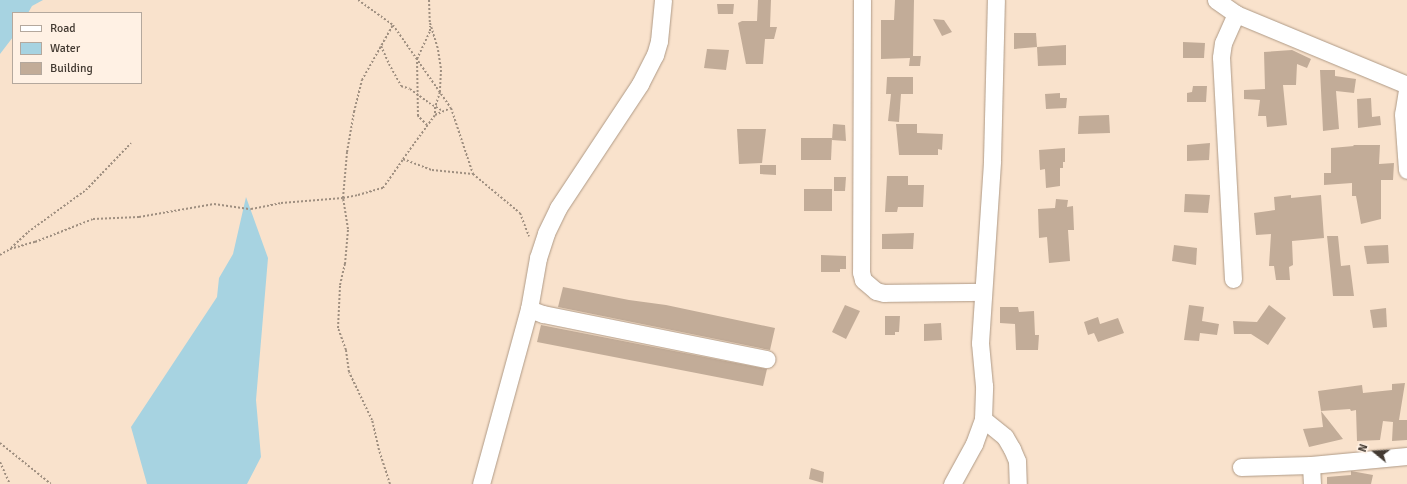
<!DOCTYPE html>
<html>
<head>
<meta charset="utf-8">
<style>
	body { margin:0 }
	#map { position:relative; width:1407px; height:484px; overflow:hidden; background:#f9e2cc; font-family:Signika,sans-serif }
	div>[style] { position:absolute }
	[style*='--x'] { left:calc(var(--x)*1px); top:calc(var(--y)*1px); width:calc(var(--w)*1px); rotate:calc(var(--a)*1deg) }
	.water>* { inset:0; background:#a7d3e1 }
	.building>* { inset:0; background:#c2ac98 }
	.path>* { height:2px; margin-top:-1px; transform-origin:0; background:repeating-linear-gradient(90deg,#9f8f80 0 2px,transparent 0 4px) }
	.roads { filter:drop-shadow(0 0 1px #af9a86) drop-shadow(0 0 1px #af9a86) }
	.minor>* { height:17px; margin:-8.5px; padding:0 8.5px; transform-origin:8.5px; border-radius:8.5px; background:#fff }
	span { translate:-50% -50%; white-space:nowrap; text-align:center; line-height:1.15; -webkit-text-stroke:4px #fff1e4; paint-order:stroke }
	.legend { position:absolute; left:12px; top:12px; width:130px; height:72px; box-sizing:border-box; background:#fff1e4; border:1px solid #b4a89d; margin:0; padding:5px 7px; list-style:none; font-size:12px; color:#433a32 }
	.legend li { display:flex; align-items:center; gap:8px; height:20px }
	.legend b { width:20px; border:1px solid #b4a89d }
	.north { position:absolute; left:1355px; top:432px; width:40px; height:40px; -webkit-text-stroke:3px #fff1e4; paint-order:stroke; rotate:288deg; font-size:11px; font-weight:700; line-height:16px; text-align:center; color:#433a32 }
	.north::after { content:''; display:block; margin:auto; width:14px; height:18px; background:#433a32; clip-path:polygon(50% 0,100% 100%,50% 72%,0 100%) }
</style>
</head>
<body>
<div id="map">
	<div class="water">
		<i style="clip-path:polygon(0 0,43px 0,32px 6px,28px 13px,13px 13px,13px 37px,0 54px)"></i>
		<i style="clip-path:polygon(246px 197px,268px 258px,256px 400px,261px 457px,247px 484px,147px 484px,131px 427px,217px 297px,219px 278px,233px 254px)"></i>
	</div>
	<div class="building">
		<i style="clip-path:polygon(758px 0,771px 0,770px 27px,777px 27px,774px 39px,765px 39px,763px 64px,746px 64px,738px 23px,742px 21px,757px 21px)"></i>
		<i style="clip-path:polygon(895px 0,914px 0,913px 56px,921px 56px,920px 66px,909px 66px,910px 58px,881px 59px,881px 20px,894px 20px)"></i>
		<i style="clip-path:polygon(717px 4px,734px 4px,733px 14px,718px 14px)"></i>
		<i style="clip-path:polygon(933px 19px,944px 20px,952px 32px,942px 36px)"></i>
		<i style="clip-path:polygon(1014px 33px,1036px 33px,1037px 47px,1014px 49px)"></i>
		<i style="clip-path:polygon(1183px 42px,1205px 43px,1204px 58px,1183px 58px)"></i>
		<i style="clip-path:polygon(1066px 45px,1066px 65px,1038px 66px,1037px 47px)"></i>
		<i style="clip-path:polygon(707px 49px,729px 50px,726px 70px,704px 68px)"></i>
		<i style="clip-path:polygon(1292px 50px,1311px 59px,1307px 68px,1297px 64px,1296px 85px,1283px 85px,1287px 125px,1267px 127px,1266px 116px,1258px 116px,1260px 100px,1244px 99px,1244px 90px,1265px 89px,1264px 52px)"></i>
		<i style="clip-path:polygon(1320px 70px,1335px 70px,1335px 76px,1356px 79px,1354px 93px,1336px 91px,1339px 129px,1323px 131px)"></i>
		<i style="clip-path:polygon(887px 77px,913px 77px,913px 94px,901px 94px,899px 122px,888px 121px,891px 94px,886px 94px)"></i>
		<i style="clip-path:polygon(1193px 86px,1207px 86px,1206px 102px,1187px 102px,1187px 93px,1192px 92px)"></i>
		<i style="clip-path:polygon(1060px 93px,1060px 98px,1067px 98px,1066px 108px,1046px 109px,1045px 94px)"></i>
		<i style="clip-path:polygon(1371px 98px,1372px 117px,1380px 116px,1381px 125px,1358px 128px,1357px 99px)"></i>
		<i style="clip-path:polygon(1109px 115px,1110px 133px,1078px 134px,1079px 116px)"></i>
		<i style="clip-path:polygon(833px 124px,845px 125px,846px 141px,832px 140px)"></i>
		<i style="clip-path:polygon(896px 124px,917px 124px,917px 133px,943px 134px,942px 150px,938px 149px,938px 155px,899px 155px)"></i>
		<i style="clip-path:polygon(737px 129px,766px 129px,762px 163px,739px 164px)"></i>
		<i style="clip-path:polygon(801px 138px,832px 138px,831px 160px,801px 160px)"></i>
		<i style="clip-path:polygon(1210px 143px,1209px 160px,1187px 161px,1187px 145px)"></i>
		<i style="clip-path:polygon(1353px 145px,1380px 145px,1379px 164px,1394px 163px,1393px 180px,1381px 180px,1381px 219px,1361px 224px,1356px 196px,1352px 196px,1352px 183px,1324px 185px,1324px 173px,1331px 173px,1331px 148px,1354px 146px)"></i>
		<i style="clip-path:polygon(1065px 148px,1065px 162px,1063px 162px,1063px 168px,1060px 168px,1060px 186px,1046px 188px,1045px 169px,1040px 170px,1039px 150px)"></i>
		<i style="clip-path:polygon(760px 165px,776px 165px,776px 175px,760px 174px)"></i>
		<i style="clip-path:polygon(887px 176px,908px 176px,908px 185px,924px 185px,923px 207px,898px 207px,897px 212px,885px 212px)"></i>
		<i style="clip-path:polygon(834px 177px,846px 177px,845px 191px,834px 191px)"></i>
		<i style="clip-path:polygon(804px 189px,832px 189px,832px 211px,804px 211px)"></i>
		<i style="clip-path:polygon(1185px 194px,1210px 195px,1208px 213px,1184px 212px)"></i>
		<i style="clip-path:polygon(1291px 195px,1291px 198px,1321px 195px,1324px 238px,1292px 241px,1293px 265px,1289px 267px,1290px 280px,1276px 280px,1274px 266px,1269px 266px,1271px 234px,1256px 235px,1254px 213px,1275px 210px,1274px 197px)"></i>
		<i style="clip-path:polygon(1056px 199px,1068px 200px,1067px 207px,1073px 206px,1074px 230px,1068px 230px,1070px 261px,1049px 263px,1047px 237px,1039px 238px,1038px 209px,1055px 208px)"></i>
		<i style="clip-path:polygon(914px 233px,913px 249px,882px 249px,882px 234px)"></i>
		<i style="clip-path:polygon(1327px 236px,1338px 236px,1341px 266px,1350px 265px,1354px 296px,1333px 296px)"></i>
		<i style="clip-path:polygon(1174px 245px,1197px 248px,1196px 265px,1172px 261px)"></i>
		<i style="clip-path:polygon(1388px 245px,1389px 263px,1367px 264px,1364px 246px)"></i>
		<i style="clip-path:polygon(821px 255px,846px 256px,846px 269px,840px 269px,840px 272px,821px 272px)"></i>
		<i style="clip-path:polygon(563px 287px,629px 300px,666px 305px,775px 328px,770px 350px,558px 307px)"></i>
		<i style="clip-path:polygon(845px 305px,860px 311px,846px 339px,832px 332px)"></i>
		<i style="clip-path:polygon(1189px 305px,1204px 307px,1202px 321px,1219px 324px,1217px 335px,1200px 333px,1199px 341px,1184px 340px)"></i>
		<i style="clip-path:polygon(1269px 305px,1286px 318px,1268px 345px,1251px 334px,1234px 334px,1233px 321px,1257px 322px)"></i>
		<i style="clip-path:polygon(1000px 307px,1018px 307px,1019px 312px,1034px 311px,1035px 335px,1039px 335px,1038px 350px,1016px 350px,1015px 324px,1000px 323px)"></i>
		<i style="clip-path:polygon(1386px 308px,1387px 327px,1373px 328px,1370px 310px)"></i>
		<i style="clip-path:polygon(885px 316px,900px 316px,899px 332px,895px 332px,895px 335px,885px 335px)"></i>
		<i style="clip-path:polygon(1098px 317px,1100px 324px,1118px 318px,1124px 333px,1098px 342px,1094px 333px,1088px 335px,1084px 322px)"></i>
		<i style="clip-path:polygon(941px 323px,942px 340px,924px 341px,924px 324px)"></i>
		<i style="clip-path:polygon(541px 325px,767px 369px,763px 386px,537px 342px)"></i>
		<i style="clip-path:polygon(1405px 383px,1399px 420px,1407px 420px,1407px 440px,1392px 441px,1393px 422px,1383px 421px,1380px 440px,1357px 441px,1356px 410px,1351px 411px,1350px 409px,1321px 411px,1318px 391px,1362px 385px,1363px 393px,1392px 390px,1392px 384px)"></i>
		<i style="clip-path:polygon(1321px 411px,1343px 439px,1309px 447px,1303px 429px,1323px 427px)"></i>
		<i style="clip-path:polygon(811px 468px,824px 472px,823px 483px,809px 479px)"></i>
		<i style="clip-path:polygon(1351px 471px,1373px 475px,1371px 484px,1327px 484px,1327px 477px,1351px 475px)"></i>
	</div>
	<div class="path">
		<i style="--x:358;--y:0;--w:43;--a:35.5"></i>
		<i style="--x:393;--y:25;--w:101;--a:55.1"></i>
		<i style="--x:451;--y:108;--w:70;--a:71.6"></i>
		<i style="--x:473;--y:174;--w:61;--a:39.7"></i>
		<i style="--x:520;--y:213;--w:25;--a:69"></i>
		<i style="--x:429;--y:0;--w:23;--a:88"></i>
		<i style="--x:430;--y:23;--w:28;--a:73"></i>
		<i style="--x:438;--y:50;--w:20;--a:81"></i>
		<i style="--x:441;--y:70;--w:22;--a:93"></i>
		<i style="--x:440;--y:92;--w:16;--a:108"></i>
		<i style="--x:435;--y:107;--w:8;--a:90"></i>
		<i style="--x:381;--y:46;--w:20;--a:66"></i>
		<i style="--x:389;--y:64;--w:25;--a:61"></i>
		<i style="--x:401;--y:86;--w:9;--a:18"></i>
		<i style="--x:410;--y:89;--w:24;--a:36"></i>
		<i style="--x:429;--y:103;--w:16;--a:30"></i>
		<i style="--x:427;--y:125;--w:13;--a:-135"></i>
		<i style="--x:418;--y:116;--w:57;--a:-91"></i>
		<i style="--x:417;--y:59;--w:31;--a:-65"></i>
		<i style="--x:430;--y:31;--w:5;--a:-90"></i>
		<i style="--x:403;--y:159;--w:54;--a:-54"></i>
		<i style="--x:435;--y:115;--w:17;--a:-24"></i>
		<i style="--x:11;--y:248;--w:23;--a:-43"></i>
		<i style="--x:28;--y:232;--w:72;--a:-35.9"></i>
		<i style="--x:86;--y:190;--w:65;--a:-46.2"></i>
		<i style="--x:0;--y:255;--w:12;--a:-31"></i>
		<i style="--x:10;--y:249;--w:26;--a:-16"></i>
		<i style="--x:35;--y:242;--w:62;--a:-21.6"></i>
		<i style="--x:93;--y:219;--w:46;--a:-2.5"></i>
		<i style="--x:139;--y:217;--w:76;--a:-9.8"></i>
		<i style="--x:214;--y:204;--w:37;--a:8"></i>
		<i style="--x:251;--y:209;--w:31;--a:-11"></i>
		<i style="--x:281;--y:203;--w:62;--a:-4.6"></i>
		<i style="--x:343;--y:198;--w:15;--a:-11"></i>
		<i style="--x:358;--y:195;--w:26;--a:-16"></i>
		<i style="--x:383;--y:188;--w:35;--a:-55"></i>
		<i style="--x:403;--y:159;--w:31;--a:21"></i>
		<i style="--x:432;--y:170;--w:41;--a:5.6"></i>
		<i style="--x:0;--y:443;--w:65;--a:38.8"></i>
		<i style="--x:0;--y:462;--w:24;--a:66"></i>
		<i style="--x:390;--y:484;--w:36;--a:-108"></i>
		<i style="--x:379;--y:450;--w:31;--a:-103"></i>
		<i style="--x:372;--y:420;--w:53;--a:-115.6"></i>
		<i style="--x:349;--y:372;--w:22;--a:-98"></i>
		<i style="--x:346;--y:350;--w:23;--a:-110"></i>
		<i style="--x:338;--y:328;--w:43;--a:-87.3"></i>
		<i style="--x:340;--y:285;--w:22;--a:-77"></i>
		<i style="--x:345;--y:264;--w:35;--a:-85"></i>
		<i style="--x:348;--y:229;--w:31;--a:-99"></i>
		<i style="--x:343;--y:198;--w:46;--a:-85"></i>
		<i style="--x:347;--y:152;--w:41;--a:-80.1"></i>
		<i style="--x:354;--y:112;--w:33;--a:-76"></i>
		<i style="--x:362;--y:80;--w:63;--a:-60.6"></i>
	</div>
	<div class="roads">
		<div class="minor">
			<i style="--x:862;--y:0;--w:272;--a:90.2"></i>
			<i style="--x:861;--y:272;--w:8;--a:76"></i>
			<i style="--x:863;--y:280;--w:17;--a:40"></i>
			<i style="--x:876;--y:291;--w:8;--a:14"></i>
			<i style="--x:884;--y:293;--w:99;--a:-0.6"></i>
			<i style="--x:1216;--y:0;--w:24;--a:35"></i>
			<i style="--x:1236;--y:14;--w:185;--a:22.5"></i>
			<i style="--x:1407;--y:90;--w:24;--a:99"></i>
			<i style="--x:1403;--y:114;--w:56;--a:85.9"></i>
			<i style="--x:1233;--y:279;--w:222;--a:-93.1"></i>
			<i style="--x:1221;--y:57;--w:14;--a:-82"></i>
			<i style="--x:1223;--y:43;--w:32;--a:-66"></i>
			<i style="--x:529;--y:309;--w:15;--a:20"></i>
			<i style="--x:543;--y:314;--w:228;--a:11.4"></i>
			<i style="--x:983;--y:419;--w:28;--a:39"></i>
			<i style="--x:1005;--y:437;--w:14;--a:60"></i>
			<i style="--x:1012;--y:449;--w:13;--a:67"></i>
			<i style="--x:1017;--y:461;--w:23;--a:88"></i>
			<i style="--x:1311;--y:465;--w:19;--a:87"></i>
			<i style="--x:1241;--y:467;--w:70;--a:-1.6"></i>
			<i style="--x:1311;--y:465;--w:96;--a:-5.4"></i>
			<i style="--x:481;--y:484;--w:181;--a:-74.7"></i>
			<i style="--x:529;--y:309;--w:52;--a:-80"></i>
			<i style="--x:538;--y:258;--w:26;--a:-72"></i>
			<i style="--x:546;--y:233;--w:28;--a:-64"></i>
			<i style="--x:558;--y:208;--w:149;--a:-56.5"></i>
			<i style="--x:640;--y:84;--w:33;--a:-63"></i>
			<i style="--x:655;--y:55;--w:15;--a:-74"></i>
			<i style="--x:659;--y:41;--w:41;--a:-84.4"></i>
			<i style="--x:952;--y:484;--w:46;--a:-61.2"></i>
			<i style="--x:974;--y:444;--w:27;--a:-70"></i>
			<i style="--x:983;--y:419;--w:33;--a:-88"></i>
			<i style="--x:984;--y:386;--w:43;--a:-95.3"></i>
			<i style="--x:980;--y:343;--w:183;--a:-86.2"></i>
			<i style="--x:992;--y:160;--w:160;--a:-88.6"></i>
		</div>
	</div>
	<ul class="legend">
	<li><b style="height:5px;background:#fff"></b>Road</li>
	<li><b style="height:11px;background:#a7d3e1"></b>Water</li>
	<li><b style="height:11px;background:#c2ac98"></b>Building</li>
	</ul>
	<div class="north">N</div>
</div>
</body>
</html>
